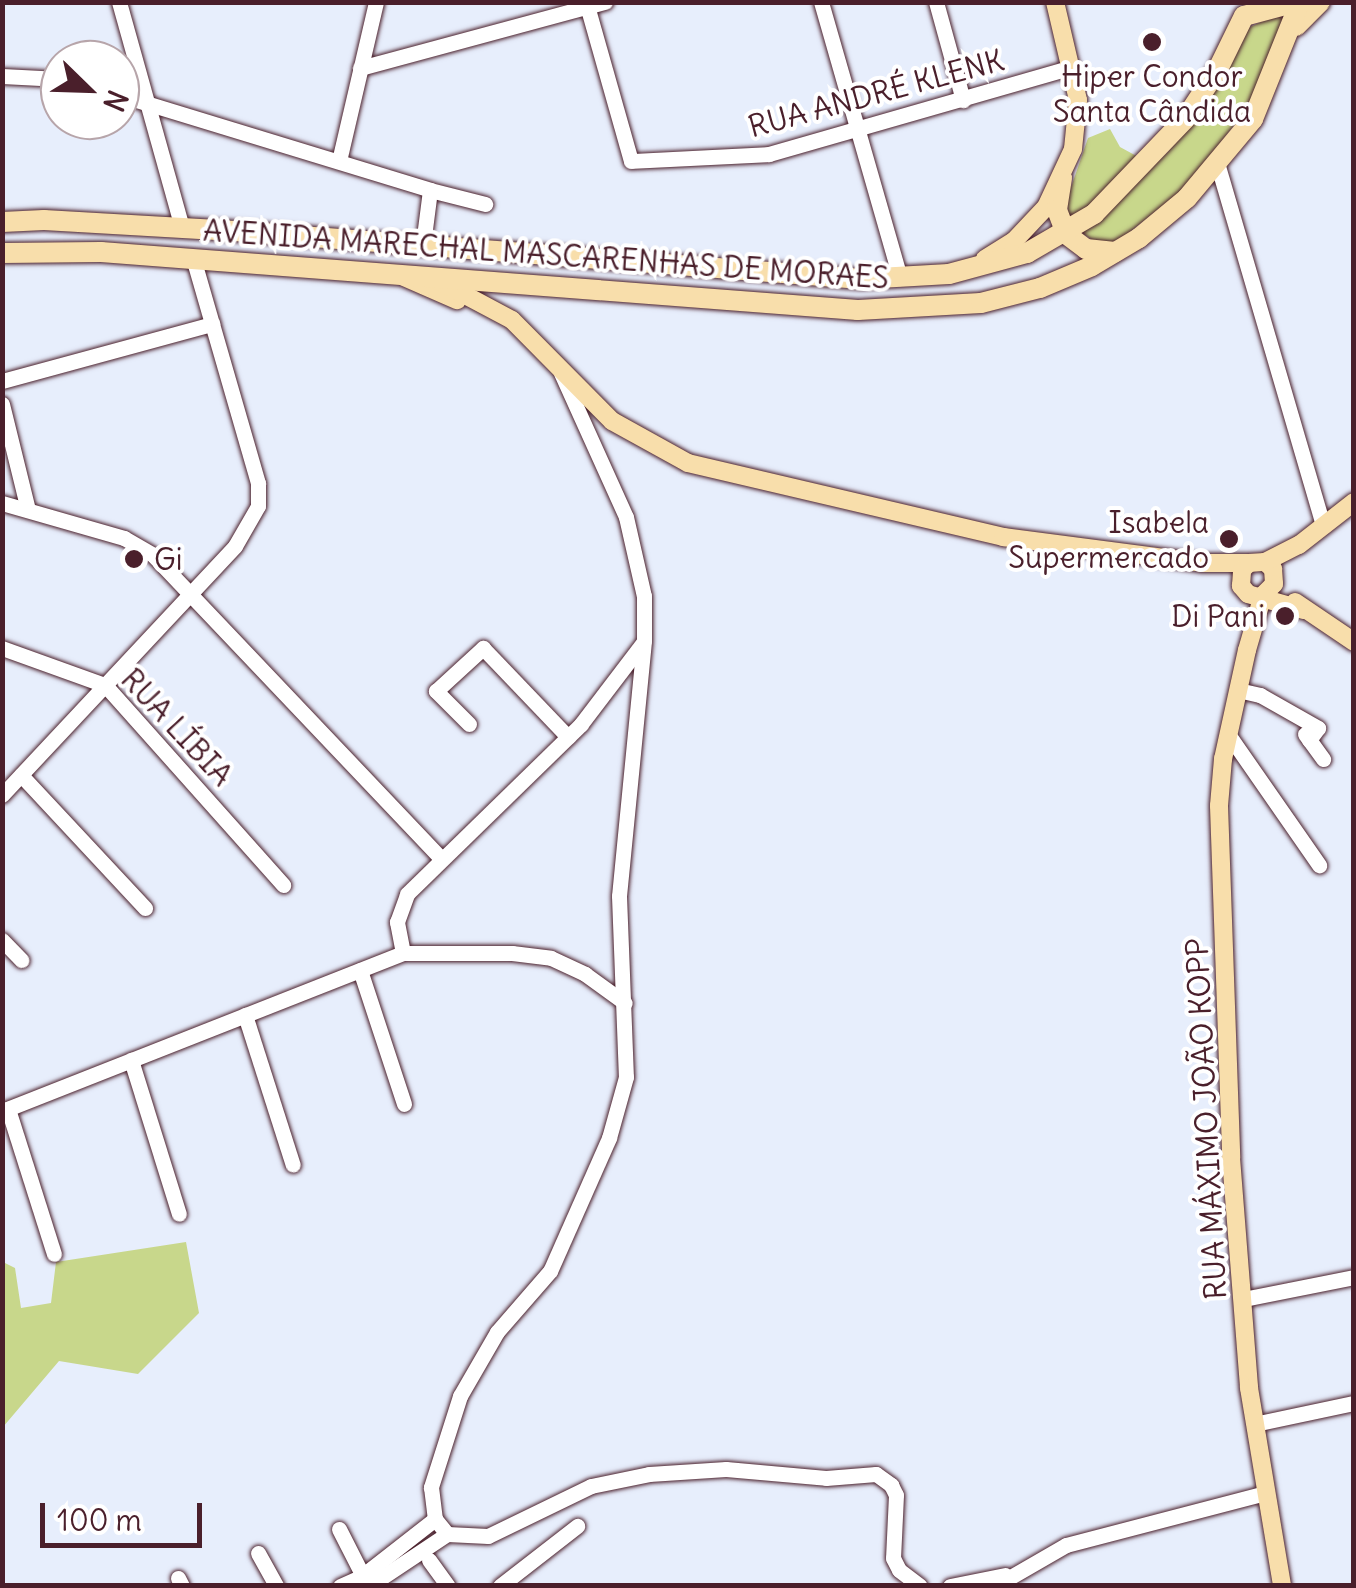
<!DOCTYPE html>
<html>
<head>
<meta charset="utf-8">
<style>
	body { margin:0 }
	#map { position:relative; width:1356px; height:1588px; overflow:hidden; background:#e7eefc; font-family:Delius,sans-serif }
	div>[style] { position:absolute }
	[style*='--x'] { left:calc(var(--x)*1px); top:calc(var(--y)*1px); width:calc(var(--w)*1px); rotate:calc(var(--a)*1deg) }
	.green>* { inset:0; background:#c8d78b }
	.roads { filter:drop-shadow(0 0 2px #4a1f2b) drop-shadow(0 0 2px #4a1f2b) }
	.minor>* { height:15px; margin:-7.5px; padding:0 7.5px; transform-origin:7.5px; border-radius:7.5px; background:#fff }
	.major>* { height:18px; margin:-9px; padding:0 9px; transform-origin:9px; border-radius:9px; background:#f8deab }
	.highway>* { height:20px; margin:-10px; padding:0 10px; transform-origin:10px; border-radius:10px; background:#f8deab }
	.dots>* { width:28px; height:28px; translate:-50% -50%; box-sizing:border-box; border:5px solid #fff; border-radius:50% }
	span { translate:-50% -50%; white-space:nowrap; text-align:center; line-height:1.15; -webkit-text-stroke:8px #fff; paint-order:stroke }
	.poi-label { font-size:30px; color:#4a1f2b }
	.right { translate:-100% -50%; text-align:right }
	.left { translate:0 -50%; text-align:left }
	.street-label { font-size:30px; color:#4a1f2b }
	.frame { position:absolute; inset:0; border:5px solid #4a1f2b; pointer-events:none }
	.north { position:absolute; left:40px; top:40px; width:100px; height:100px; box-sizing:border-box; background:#fff; border:2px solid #b7a5aa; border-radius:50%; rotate:113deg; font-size:28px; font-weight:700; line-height:40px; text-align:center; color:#4a1f2b }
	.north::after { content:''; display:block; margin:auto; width:35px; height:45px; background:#4a1f2b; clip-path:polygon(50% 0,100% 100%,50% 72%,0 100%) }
	.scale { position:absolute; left:40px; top:1503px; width:162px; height:45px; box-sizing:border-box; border:5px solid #4a1f2b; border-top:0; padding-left:12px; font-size:30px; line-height:35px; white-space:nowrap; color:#4a1f2b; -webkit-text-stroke:8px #fff; paint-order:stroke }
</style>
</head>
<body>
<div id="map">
	<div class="green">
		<i style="clip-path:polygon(1289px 9px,1252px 102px,1185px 188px,1117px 242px,1098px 243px,1080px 232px,1168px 152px,1248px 28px)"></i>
		<i style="clip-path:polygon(1110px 129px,1120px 147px,1142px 159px,1069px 223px,1067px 199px,1088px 138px)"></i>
		<i style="clip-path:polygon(186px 1242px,199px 1313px,138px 1374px,59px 1361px,3px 1427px,3px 1262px,15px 1268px,21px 1308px,51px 1303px,56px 1262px)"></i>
	</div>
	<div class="roads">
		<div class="minor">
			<i style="--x:119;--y:2;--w:235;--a:74.4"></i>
			<i style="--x:586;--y:2;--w:165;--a:74.2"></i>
			<i style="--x:631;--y:161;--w:138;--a:-2.9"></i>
			<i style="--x:769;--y:154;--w:316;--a:-16"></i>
			<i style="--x:821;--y:2;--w:287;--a:74"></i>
			<i style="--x:936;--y:2;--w:102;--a:74.6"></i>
			<i style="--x:360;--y:68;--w:254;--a:-15.1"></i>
			<i style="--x:2;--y:76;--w:58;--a:3"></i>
			<i style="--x:120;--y:95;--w:324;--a:17"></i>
			<i style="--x:430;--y:190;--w:55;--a:97.3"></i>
			<i style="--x:339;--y:161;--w:163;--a:-76.9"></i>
			<i style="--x:1218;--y:166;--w:375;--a:73.7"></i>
			<i style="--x:430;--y:190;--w:57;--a:14.3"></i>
			<i style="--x:561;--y:373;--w:158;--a:65.7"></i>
			<i style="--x:626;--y:517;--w:81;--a:77.2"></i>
			<i style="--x:644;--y:596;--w:45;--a:90"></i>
			<i style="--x:644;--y:641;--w:256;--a:95.6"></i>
			<i style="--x:619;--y:896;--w:181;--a:87.8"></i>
			<i style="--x:626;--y:1077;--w:63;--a:105.6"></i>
			<i style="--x:609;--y:1138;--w:145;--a:113.9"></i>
			<i style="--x:550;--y:1271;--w:81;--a:131"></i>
			<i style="--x:497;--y:1332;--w:74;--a:120"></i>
			<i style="--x:460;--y:1396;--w:96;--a:107.7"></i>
			<i style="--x:431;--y:1487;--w:32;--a:83"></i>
			<i style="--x:435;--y:1519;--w:19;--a:51"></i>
			<i style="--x:447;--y:1534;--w:41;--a:2.8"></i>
			<i style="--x:488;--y:1536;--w:114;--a:-25.9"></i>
			<i style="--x:591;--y:1486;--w:59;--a:-11.7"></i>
			<i style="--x:649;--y:1474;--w:77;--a:-3.7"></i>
			<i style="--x:726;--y:1469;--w:100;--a:5.1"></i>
			<i style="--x:826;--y:1478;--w:50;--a:-4.6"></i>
			<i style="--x:876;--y:1474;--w:19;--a:36"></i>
			<i style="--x:891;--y:1485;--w:11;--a:63"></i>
			<i style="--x:896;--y:1495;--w:63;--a:92.7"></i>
			<i style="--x:893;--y:1558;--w:13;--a:63"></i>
			<i style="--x:899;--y:1570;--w:26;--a:37"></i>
			<i style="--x:2;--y:381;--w:218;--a:-15.2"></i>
			<i style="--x:2;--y:404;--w:109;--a:76.2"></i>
			<i style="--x:2;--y:503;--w:127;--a:16"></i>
			<i style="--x:124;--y:538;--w:34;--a:30"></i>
			<i style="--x:153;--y:555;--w:418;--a:46.5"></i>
			<i style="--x:2;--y:648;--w:109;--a:19.8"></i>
			<i style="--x:105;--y:685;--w:268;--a:48.3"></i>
			<i style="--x:1238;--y:690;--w:23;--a:13"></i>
			<i style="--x:1260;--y:695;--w:67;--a:29.6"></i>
			<i style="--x:1318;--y:728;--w:15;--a:127"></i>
			<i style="--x:469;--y:724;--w:47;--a:-135"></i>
			<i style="--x:436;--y:691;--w:64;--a:-42.5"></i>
			<i style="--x:483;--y:648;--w:123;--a:46.3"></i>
			<i style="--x:1228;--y:734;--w:160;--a:55.2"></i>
			<i style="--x:1305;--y:734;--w:31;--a:54"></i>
			<i style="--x:21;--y:775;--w:182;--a:47"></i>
			<i style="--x:2;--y:795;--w:341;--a:-46.9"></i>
			<i style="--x:235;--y:546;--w:46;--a:-60.1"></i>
			<i style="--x:258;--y:506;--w:23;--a:-90"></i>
			<i style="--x:258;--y:483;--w:234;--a:-106.1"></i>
			<i style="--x:2;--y:940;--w:28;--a:46"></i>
			<i style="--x:403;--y:953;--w:32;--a:-101"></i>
			<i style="--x:397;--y:922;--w:30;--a:-70"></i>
			<i style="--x:407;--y:894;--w:243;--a:-44.3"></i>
			<i style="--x:581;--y:724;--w:101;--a:-52.7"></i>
			<i style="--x:360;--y:970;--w:141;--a:71.8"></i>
			<i style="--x:245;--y:1015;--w:157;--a:72.3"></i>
			<i style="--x:131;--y:1060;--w:161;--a:72.7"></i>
			<i style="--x:8;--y:1109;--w:152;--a:72.4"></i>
			<i style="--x:2;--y:1111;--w:431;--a:-21.5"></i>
			<i style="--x:403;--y:953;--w:109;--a:0"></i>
			<i style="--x:512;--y:953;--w:39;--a:7"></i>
			<i style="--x:551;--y:958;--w:38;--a:25"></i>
			<i style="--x:585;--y:974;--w:49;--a:35.9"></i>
			<i style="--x:1244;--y:1299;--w:112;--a:-11.3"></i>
			<i style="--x:1254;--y:1424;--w:102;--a:-11.9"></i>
			<i style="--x:339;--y:1529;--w:59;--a:63"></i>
			<i style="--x:258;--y:1553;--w:38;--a:61"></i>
			<i style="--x:429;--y:1560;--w:32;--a:54"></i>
			<i style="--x:362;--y:1576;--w:16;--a:14"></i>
			<i style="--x:378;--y:1580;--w:83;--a:-33.7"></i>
			<i style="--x:178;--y:1578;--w:9;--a:63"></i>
			<i style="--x:340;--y:1586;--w:24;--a:-24"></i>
			<i style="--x:362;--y:1576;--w:93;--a:-38"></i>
			<i style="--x:500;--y:1586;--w:98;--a:-37.9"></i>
			<i style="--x:950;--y:1586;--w:56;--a:-11.3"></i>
			<i style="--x:995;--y:1586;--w:82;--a:-30"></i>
			<i style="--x:1066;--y:1545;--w:207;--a:-14.6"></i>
		</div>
		<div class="major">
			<i style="--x:985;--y:259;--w:34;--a:-32"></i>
			<i style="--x:1014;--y:241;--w:47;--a:-46.7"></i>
			<i style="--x:1046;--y:207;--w:64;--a:-65"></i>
			<i style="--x:1073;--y:149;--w:49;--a:-84.2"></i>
			<i style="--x:1078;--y:100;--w:101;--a:-103.2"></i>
			<i style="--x:404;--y:277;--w:58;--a:23.5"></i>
			<i style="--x:435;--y:279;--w:87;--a:28"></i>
			<i style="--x:512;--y:320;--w:142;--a:45.3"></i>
			<i style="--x:612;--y:421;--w:87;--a:28.9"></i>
			<i style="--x:688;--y:463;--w:324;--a:13.2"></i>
			<i style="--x:1003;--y:537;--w:201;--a:7.4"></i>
			<i style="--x:1202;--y:563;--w:47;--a:0"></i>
			<i style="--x:1265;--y:562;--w:11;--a:41"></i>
			<i style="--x:1273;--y:569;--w:15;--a:86"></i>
			<i style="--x:1274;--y:584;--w:16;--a:135"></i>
			<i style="--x:1263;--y:595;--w:57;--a:106.2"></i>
			<i style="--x:1247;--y:650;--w:112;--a:102.4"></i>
			<i style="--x:1223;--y:759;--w:47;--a:94.9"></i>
			<i style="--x:1219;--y:806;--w:352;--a:88"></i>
			<i style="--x:1231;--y:1158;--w:231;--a:85.5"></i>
			<i style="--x:1249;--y:1388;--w:201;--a:80.5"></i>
			<i style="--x:1295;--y:602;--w:71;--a:34.1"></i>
			<i style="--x:1304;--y:610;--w:58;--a:-164.1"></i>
			<i style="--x:1248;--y:594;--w:11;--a:-131"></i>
			<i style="--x:1241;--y:586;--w:16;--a:-86"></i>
			<i style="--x:1242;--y:570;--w:10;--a:-45"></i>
			<i style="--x:1249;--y:563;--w:16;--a:-4"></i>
			<i style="--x:1265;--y:562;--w:38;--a:-27"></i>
			<i style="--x:1299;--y:545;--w:70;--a:-38"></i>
		</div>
		<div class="highway">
			<i style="--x:1296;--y:26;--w:34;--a:-45"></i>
			<i style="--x:1062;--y:178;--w:32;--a:99"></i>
			<i style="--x:1057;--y:210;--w:26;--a:69"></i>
			<i style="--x:1066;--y:234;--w:25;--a:37"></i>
			<i style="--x:1086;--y:249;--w:29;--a:6"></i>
			<i style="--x:2;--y:222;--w:42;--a:-2.7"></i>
			<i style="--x:44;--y:220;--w:191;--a:3.3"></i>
			<i style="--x:235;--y:231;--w:628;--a:4.38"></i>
			<i style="--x:861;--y:279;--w:88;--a:-3.3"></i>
			<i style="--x:949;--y:274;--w:81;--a:-15.1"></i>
			<i style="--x:1027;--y:253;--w:78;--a:-30.2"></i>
			<i style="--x:1094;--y:214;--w:132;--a:-46.2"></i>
			<i style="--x:1185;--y:119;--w:60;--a:-56.6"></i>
			<i style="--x:1218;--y:69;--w:59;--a:-63.9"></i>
			<i style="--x:1244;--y:16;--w:55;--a:-14.8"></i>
			<i style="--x:2;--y:253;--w:99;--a:-0.6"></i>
			<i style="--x:101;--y:252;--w:759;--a:4.38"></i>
			<i style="--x:858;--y:310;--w:123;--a:-3.3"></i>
			<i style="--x:981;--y:303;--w:61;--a:-14.3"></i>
			<i style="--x:1040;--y:288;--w:56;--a:-22.9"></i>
			<i style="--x:1092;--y:266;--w:55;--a:-30.8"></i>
			<i style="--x:1139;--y:238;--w:62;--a:-39.8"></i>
			<i style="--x:1187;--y:198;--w:103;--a:-50.1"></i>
			<i style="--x:1253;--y:119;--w:126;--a:-68.1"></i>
		</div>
	</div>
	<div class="dots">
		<i style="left:1152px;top:42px;background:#4a1f2b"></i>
		<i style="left:1229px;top:539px;background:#4a1f2b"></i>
		<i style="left:134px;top:559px;background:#4a1f2b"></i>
		<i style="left:1285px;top:616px;background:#4a1f2b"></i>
	</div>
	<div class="poi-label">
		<span style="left:1152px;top:93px">Hiper Condor<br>Santa Cândida</span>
		<span class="right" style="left:1209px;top:539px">Isabela<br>Supermercado</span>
		<span class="left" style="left:154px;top:559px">Gi</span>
		<span class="right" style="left:1265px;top:616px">Di Pani</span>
	</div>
	<div class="street-label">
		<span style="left:876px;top:93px;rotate:-15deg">RUA ANDRÉ KLENK</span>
		<span style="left:546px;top:254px;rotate:4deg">AVENIDA MARECHAL MASCARENHAS DE MORAES</span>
		<span style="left:177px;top:727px;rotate:47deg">RUA LÍBIA</span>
		<span style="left:1206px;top:1119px;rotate:-93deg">RUA MÁXIMO JOÃO KOPP</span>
	</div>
	<div class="frame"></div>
	<div class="north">N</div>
	<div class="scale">100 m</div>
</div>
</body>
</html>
